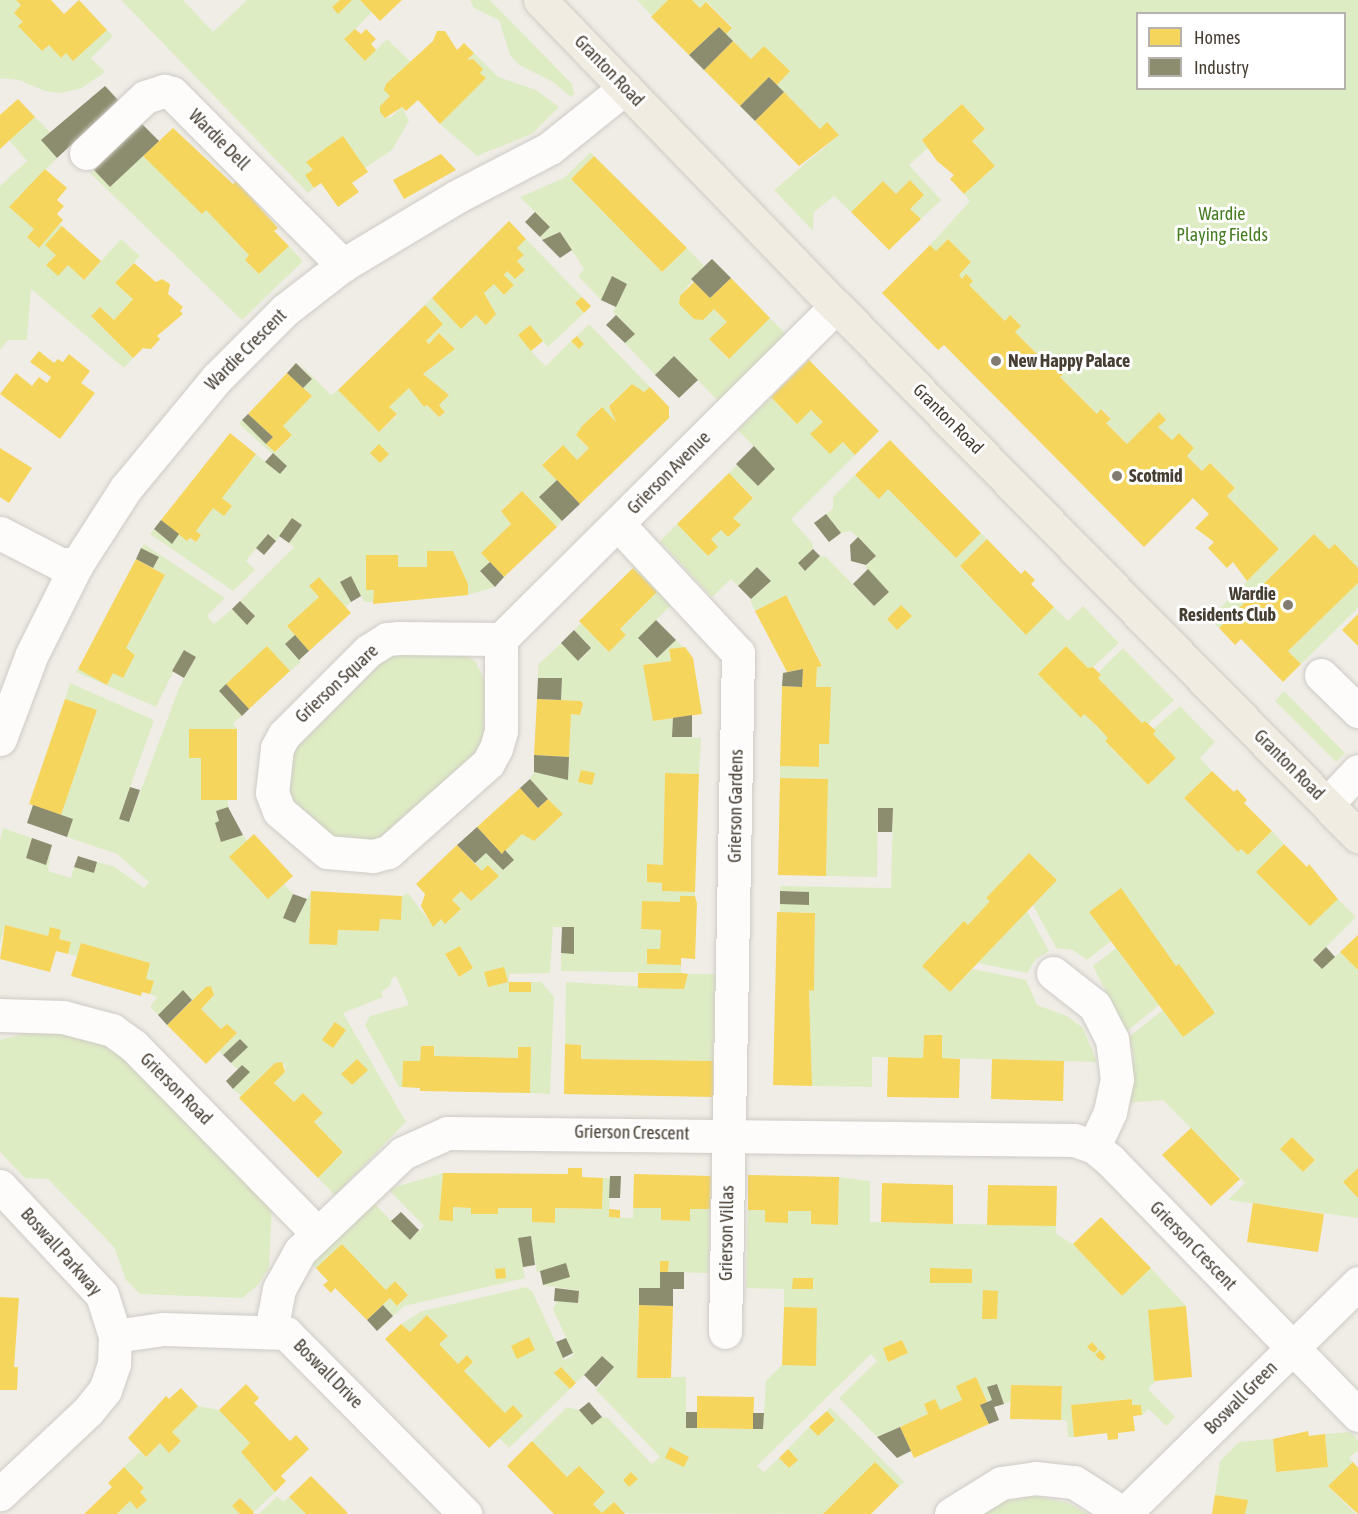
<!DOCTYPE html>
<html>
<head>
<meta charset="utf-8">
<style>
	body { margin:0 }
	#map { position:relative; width:1358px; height:1514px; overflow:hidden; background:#f0ede7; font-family:"Asap Condensed",sans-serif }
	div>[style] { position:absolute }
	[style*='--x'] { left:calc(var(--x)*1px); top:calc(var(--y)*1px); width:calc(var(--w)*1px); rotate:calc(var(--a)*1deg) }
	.green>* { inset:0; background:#deecc4 }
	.homes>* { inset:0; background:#f6d55c }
	.industry>* { inset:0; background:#8c8c6e }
	.roads { filter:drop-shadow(0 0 2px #cecbc5) drop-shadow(0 0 2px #cecbc5) }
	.minor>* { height:33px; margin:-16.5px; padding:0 16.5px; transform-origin:16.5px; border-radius:16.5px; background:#fdfcfb }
	.major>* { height:33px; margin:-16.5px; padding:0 16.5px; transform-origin:16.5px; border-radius:16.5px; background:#f1ece2 }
	.dots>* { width:16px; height:16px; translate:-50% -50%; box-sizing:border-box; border:3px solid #fff; border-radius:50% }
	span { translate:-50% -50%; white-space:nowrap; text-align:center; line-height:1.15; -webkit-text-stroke:6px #fff; paint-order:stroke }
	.street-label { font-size:18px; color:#463e33 }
	.park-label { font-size:18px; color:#467d21 }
	.poi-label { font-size:18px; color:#463e33; font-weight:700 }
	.left { translate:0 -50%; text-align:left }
	.right { translate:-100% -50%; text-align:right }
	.legend { position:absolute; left:1136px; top:12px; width:210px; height:78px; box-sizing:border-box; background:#fff; border:2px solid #b5b2ad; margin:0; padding:8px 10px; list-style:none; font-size:18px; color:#463e33 }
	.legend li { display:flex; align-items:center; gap:12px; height:30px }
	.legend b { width:30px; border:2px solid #b5b2ad }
</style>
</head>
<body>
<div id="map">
	<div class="green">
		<i style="clip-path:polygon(0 0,16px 0,21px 5px,14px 13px,23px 22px,19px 26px,42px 51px,49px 45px,61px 58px,66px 53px,73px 60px,107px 30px,113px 36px,91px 58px,105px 72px,82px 88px,61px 93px,45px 91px,19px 80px,0 78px)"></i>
		<i style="clip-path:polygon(121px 0,183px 0,213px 32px,247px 0,340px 0,332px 7px,338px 13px,352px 0,360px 0,372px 12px,345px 40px,365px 61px,387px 39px,411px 62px,386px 84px,390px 96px,380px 106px,380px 112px,385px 118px,391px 117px,402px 107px,409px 121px,392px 150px,365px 168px,343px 137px,307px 161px,313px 170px,306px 176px,314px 188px,308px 193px)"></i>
		<i style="clip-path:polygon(470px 0,490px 0,572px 84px,574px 94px,571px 97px,553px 82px,519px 65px,510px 55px,499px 20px,474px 8px)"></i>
		<i style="clip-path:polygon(637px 0,668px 0,652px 16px)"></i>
		<i style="clip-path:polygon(evenodd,692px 0,1358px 0,1358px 568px,1335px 544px,1329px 549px,1314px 534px,1219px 628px,1210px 618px,1279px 549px,1227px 496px,1235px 488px,1210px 463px,1202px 471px,1187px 456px,1194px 448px,1179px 433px,1172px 440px,1158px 427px,1166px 420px,1159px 412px,1127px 444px,1106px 423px,1111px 418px,1102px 409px,1097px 414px,1060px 377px,1064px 371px,1056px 362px,1050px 367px,1015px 332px,1010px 316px,1005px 321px,969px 285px,966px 274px,962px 279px,959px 275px,971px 262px,948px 239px,936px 251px,930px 245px,970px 201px,964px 194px,995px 166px,972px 141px,985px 129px,962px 104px,923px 140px,929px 147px,909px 165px,941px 200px,921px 219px,910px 209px,924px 195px,910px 180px,896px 194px,883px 181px,851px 212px,834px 196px,814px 212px,813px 231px,774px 190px,839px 135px,827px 122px,820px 129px,777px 85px,789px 71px,764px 46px,751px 59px,726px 34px,732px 27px,707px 2px,700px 8px,692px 0,1138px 14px,1344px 14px,1344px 88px,1138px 88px,1138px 14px)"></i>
		<i style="clip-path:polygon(474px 53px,498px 77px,536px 90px,559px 107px,532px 134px,477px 156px,440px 124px,485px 78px,480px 73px,483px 69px,474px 60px,467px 60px)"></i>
		<i style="clip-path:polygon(35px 117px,50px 132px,42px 140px,57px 158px,9px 207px,34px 229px,27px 237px,38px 247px,60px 224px,62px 226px,56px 255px,46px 265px,68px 265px,84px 280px,121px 239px,140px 256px,115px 283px,133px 299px,114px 320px,100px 307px,91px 316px,133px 358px,124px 368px,31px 289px,27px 340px,8px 340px,0 350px,0 186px,27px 161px,9px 140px)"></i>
		<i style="clip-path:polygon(591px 152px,594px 156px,571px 179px,662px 272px,687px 248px,704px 266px,680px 296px,680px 304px,694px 319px,703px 319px,714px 309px,727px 322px,709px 339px,728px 359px,770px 318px,787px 335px,719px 402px,674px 356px,655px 375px,625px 343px,634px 334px,613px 312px,627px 284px,612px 277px,601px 300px,578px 276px,584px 269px,560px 232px,542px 240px,540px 237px,550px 227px,520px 197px,564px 178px)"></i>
		<i style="clip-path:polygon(143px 156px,202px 213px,206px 210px,249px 255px,245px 260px,259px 274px,289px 246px,303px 261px,242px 320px,90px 173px,94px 170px,110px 187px)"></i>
		<i style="clip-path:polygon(evenodd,526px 239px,582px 297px,575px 303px,584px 313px,548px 347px,530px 325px,519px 334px,537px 358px,546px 366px,571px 341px,579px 349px,584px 344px,577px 336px,589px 324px,650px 387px,644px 392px,632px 384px,609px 405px,616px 422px,601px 407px,583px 425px,576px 435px,589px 448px,577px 460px,562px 445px,542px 464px,557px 480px,539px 497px,562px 521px,557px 527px,522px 491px,501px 510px,511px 524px,481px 553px,490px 562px,480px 572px,495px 587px,468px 595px,468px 584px,453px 551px,427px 551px,427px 567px,398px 567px,398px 555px,366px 555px,366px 590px,374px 590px,374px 602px,364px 602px,351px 577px,341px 582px,351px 602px,345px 607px,309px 586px,319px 597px,287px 626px,295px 635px,285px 645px,301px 662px,290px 671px,267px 646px,219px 691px,242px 716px,233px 723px,237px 729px,189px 729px,189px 757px,201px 758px,228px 800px,228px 807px,216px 811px,219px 821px,215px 823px,221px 842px,243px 835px,247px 841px,230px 858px,268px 899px,284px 884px,293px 894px,284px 918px,295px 923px,311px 891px,309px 944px,336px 945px,338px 930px,379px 931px,380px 919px,401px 920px,402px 896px,408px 893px,433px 926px,441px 919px,445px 923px,460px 910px,452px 900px,461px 891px,471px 901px,498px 876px,489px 865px,482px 871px,475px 863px,486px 853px,503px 870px,514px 860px,505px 850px,522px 834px,534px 840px,562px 814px,530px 779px,534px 772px,568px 779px,571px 714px,580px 715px,583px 704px,581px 701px,561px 700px,562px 679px,538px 678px,538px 665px,561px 643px,579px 661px,591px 648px,574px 630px,581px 623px,609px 652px,626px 635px,620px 629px,657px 592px,633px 568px,636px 565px,672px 604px,638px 639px,657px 658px,676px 640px,683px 647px,669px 650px,671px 661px,643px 665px,654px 721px,673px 718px,673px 737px,701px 738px,699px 774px,665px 773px,663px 865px,647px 865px,647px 882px,662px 883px,662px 891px,695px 892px,695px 896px,680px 896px,680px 902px,642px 902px,641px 929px,661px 930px,660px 949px,647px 949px,647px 964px,681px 965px,681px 973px,561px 971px,561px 953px,574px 953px,574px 928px,553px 927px,550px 973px,509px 974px,509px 992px,531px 992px,531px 982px,541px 982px,554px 997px,550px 1094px,530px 1093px,531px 1047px,518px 1047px,518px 1058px,434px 1056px,434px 1046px,421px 1046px,420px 1061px,403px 1061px,402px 1087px,399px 1087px,365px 1025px,370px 1016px,409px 1005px,396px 976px,392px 978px,390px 986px,381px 992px,383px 997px,343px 1013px,406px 1122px,335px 1195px,318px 1178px,343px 1152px,314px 1122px,323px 1113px,304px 1094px,294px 1102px,274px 1083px,285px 1072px,285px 1065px,275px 1063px,241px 1096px,233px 1089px,249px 1072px,242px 1065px,237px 1069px,231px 1063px,247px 1047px,240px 1039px,223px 1055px,219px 1051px,237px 1033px,227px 1024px,221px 1029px,201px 1009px,214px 995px,211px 987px,192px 1000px,183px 990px,158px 1015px,150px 1007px,157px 997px,150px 994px,154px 981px,146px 979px,150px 963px,81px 943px,77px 956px,68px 954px,71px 942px,59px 939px,61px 930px,51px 927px,48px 936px,5px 925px,0 944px,0 840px,3px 828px,32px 838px,26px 858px,46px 865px,51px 850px,48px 871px,71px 878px,74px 867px,94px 873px,97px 862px,115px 867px,144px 888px,149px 882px,117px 854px,67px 837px,73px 819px,61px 815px,97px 710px,65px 699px,70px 683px,154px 720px,119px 818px,129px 822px,179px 688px,196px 657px,184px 650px,156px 707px,76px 672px,78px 669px,107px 685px,113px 673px,135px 655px,126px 648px,165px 575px,153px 568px,159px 557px,141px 548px,144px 544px,225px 598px,207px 616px,214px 624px,232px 609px,247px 624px,255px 616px,240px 601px,294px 547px,289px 543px,302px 525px,292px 518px,276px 541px,267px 534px,246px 561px,255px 570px,233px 591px,150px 534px,154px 529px,172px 543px,179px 534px,196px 542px,201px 535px,196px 531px,213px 508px,224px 516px,232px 506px,222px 498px,256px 454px,280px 474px,287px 467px,239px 424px,242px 420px,276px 452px,292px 435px,283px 426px,312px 396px,303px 388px,312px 379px,298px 362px,331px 395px,338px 390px,379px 432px,397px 415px,389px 407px,409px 388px,424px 407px,427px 405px,439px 417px,445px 411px,439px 405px,448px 395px,423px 374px,455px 349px,440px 333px,429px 344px,426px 341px,443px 324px,425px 305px,432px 298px,461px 328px,476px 315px,486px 324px,496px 314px,484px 293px,494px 284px,504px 295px,514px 285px,504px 275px,507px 271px,516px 279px,525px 270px,517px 261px,524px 255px,517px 248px,526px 239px,460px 946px,473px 968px,459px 977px,445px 955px,460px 946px,526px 239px,357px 1059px,367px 1070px,352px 1085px,342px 1074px,357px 1059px)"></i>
		<i style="clip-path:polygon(evenodd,771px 397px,797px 423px,811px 410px,823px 422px,811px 434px,830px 454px,843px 442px,855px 455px,791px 519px,813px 544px,813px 549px,798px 563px,805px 571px,820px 556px,826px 557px,874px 606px,889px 592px,865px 567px,876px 556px,851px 531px,841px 533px,826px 514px,833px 509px,833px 497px,855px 475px,878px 498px,888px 489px,956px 558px,981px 533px,987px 539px,960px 567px,1026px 634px,1054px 607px,1068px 621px,1083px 606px,1119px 643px,1093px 667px,1088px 668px,1066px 646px,1039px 673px,1081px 717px,1084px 714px,1097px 726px,1108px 738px,1105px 742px,1148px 785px,1176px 758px,1153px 734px,1153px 729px,1180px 706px,1215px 742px,1200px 758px,1212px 771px,1184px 798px,1238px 852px,1241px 849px,1248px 855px,1272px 831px,1284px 844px,1257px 872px,1310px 926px,1338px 899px,1356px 917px,1313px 960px,1322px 969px,1340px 952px,1358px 970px,1358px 1168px,1343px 1182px,1358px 1198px,1358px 1218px,1228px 1200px,1245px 1183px,1163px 1100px,1127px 1103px,1134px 1058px,1129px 1037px,1163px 1010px,1215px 1013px,1179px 965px,1176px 966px,1121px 889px,1111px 941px,1087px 960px,1073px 950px,1056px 948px,1033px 905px,1057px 880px,1029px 853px,987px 897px,990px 901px,968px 925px,922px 966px,950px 992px,973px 969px,1026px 980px,1037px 1005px,1067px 1016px,1083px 1028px,1097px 1062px,942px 1058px,942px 1036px,924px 1035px,923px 1058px,872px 1057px,872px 1087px,812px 1086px,809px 990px,814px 990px,815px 913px,780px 912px,780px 904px,809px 904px,809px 892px,780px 891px,781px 886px,891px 888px,893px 809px,878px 808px,877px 877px,826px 876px,828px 779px,780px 778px,780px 766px,818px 767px,819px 744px,829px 744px,816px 687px,817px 667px,822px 665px,786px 595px,755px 611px,750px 600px,771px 581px,758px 567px,738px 586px,731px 579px,712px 597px,660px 541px,677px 524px,708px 556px,718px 547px,711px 539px,721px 530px,728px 537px,740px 525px,733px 518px,753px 497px,729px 473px,737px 465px,758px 485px,775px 469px,738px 430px,771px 397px,901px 605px,911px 615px,897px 630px,887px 619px,901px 605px,771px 397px,1292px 1137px,1315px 1160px,1303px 1172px,1280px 1149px,1292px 1137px)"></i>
		<i style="clip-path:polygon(1358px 583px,1358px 608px,1301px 664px,1288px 651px)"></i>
		<i style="clip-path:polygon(1123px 648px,1174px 700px,1148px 724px,1142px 723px,1098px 678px,1099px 672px)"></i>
		<i style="clip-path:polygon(386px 653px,462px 653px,476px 662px,486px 685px,482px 750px,383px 844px,335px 841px,291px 805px,285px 793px,288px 749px)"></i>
		<i style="clip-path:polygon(1284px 691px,1345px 753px,1336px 762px,1275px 701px)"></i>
		<i style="clip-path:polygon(1027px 911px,1049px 951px,1036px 959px,1027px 973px,978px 963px)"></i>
		<i style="clip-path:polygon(1116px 948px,1159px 1005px,1126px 1032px,1093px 966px)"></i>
		<i style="clip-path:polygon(688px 974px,715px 974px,713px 1061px,581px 1059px,581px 1045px,565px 1044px,566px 982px,684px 989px)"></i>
		<i style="clip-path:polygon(40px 1030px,105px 1036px,272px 1207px,269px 1268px,258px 1285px,242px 1298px,140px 1294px,126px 1280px,114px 1247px,48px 1179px,25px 1178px,0 1152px,0 1040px)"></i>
		<i style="clip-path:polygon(evenodd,443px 1173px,440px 1220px,453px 1221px,453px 1207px,471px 1208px,472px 1214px,498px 1214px,498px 1208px,532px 1208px,532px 1222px,554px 1223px,555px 1208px,602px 1209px,603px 1178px,610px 1178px,609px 1217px,633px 1218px,633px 1208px,661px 1208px,661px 1220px,690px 1221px,690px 1209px,710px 1209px,709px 1273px,668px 1272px,669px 1261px,661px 1261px,660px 1288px,639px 1288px,637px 1377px,686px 1377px,686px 1428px,763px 1429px,766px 1381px,782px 1365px,817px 1308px,784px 1307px,784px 1289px,746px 1288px,748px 1210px,765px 1210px,788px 1223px,788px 1211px,811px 1211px,811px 1224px,838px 1225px,839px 1177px,870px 1181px,870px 1222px,1056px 1226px,1056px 1234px,1073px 1244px,1122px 1296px,1151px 1268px,1186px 1306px,1148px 1310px,1156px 1381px,1148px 1389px,1175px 1417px,1166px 1426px,1149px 1409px,1142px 1415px,1141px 1405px,1132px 1405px,1131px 1399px,1071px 1405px,1074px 1437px,1068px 1437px,1067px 1421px,1061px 1420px,1062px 1386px,1012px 1385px,1011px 1401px,1004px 1404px,997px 1384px,987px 1387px,992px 1400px,987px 1402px,976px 1377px,957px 1386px,962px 1400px,940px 1410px,924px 1404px,928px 1414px,877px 1437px,839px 1398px,877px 1361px,871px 1354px,757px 1466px,764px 1472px,779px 1458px,789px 1468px,797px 1460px,788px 1449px,809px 1427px,818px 1436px,835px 1420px,827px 1411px,830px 1407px,904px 1482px,899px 1486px,875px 1463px,823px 1514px,602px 1513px,532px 1441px,567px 1407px,579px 1410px,592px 1425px,602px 1417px,608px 1418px,652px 1464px,660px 1457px,596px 1390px,613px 1367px,602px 1356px,576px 1383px,560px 1367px,555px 1373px,570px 1389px,509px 1448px,499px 1438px,522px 1415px,513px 1405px,505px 1413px,464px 1371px,473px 1362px,467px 1355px,458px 1364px,439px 1344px,448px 1336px,428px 1315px,410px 1332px,401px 1324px,422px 1311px,526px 1287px,532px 1291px,564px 1360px,574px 1355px,553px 1309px,557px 1301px,578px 1303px,579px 1291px,543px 1285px,566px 1264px,537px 1272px,531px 1237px,518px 1238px,525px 1278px,404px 1306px,393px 1316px,383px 1305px,390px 1298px,398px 1306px,408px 1295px,395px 1281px,386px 1290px,342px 1244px,316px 1268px,311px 1263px,374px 1203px,410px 1240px,424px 1226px,388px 1189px,443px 1173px,930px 1268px,972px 1269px,972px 1283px,930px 1283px,930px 1268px,443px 1173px,902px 1340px,908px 1353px,888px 1361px,883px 1348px,902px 1340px)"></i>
		<i style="clip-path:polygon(198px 1406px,219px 1410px,250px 1443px,241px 1452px,275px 1492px,254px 1512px,240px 1498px,232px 1506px,240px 1514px,117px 1514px,130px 1501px,137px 1509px,147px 1500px,140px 1492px,144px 1488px,124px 1467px,140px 1452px,146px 1457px,160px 1443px,169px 1453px,181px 1441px,172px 1432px)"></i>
		<i style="clip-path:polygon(1350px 1432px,1358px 1440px,1358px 1450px,1349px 1458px,1353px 1462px,1328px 1486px,1356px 1514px,1245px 1514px,1247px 1500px,1215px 1495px,1220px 1461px,1239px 1442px,1273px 1439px,1276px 1472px,1328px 1467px,1325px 1434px)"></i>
		<i style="clip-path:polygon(277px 1496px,283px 1502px,289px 1497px,306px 1514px,259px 1514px)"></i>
		<i style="clip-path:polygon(1034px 1496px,1068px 1503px,1088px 1514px,978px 1514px,997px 1503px)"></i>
	</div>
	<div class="homes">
		<i style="clip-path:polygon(16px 0,51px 0,64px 14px,79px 0,107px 30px,73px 61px,66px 53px,61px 58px,49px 45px,42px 51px,18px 26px,23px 22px,14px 13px,21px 5px)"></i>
		<i style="clip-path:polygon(340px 0,352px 0,338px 14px,332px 7px)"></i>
		<i style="clip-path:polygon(360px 0,402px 0,380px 21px)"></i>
		<i style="clip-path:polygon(668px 0,692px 0,700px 8px,706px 2px,732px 28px,726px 34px,719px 27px,689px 55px,651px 17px)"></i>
		<i style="clip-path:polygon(355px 29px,361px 34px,366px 29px,376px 39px,371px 44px,376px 50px,365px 61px,344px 39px)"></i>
		<i style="clip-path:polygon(437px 31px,445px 31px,457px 50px,464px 43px,474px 53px,467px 60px,473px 59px,483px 69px,480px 73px,486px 78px,440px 124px,418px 100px,406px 111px,402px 107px,385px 118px,380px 112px,380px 106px,390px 96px,384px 90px,386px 84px,433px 41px)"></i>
		<i style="clip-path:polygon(733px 41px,751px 59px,764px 46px,790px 71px,777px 85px,769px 77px,740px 106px,704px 70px)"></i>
		<i style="clip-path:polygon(784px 92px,820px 129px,827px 122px,839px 135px,799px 166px,755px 121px)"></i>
		<i style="clip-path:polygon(18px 99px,35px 117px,0 149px,0 115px)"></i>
		<i style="clip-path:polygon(962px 104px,985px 129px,972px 141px,995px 166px,964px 194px,950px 179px,954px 175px,937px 161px,922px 140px)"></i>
		<i style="clip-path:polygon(173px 128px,233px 184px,236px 181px,278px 228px,274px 231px,289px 246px,259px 274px,245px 260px,249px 255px,206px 210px,202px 214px,143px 156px)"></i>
		<i style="clip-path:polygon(343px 136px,368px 172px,352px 183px,359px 192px,338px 207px,321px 183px,314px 188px,305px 175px,313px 170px,306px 162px)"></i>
		<i style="clip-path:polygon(441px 154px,456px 170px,404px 199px,393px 180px)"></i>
		<i style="clip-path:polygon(594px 156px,687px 248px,662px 272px,571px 179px)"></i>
		<i style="clip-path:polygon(45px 169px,67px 188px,57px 200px,64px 206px,57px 214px,63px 220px,39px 248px,27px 237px,34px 229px,9px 207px)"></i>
		<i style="clip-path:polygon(910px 180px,924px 195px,910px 209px,921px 219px,889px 250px,851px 212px,883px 181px,896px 194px)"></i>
		<i style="clip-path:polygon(509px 221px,526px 239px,517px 248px,524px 255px,517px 261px,525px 270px,515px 279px,507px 271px,504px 275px,514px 285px,504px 295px,494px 284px,484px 293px,496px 314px,486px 325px,476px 315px,461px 329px,432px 298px)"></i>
		<i style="clip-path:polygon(62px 226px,101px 261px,84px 280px,68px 265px,58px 276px,46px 265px,56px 255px,45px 245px)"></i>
		<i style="clip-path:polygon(948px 239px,971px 262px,959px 275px,962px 279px,966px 274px,973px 281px,969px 285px,1005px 321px,1010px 315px,1021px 326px,1015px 332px,1050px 367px,1055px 362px,1065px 371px,1060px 377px,1097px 414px,1101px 409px,1111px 419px,1106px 423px,1127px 444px,1159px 412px,1166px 420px,1158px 427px,1172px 440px,1179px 433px,1194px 448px,1187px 456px,1202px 471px,1210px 463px,1235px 488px,1227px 496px,1279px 549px,1247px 581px,1233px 562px,1227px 568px,1208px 548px,1214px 542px,1195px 528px,1209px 514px,1193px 498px,1144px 547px,944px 345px,938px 350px,882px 293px,930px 245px,936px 251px)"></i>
		<i style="clip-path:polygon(134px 263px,156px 282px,162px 279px,170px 284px,168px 294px,183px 307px,180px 311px,183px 314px,157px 336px,160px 339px,151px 349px,143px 348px,133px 358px,91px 316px,100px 307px,114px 320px,133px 299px,115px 283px)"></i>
		<i style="clip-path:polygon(731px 278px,770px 318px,729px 359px,709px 339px,727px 322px,714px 309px,703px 320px,694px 319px,679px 304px,680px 296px,694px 282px,710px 298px)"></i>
		<i style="clip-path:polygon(582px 297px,591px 306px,584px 313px,575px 303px)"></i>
		<i style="clip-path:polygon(425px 305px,443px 324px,426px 341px,429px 344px,439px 333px,455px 349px,423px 374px,449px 395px,439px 405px,445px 412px,439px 417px,427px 405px,424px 407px,409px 388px,389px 407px,397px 414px,379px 432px,338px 390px)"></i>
		<i style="clip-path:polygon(530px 325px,543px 341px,531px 351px,518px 335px)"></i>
		<i style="clip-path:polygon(577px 336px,584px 344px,579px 349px,571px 341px)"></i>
		<i style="clip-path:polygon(39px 351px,54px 363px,58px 359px,63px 362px,69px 354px,90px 371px,81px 383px,95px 393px,60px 439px,0 394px,16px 373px,32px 386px,39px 377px,47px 383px,51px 377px,30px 362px)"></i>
		<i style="clip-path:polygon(809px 360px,879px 431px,855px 455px,843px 442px,830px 454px,810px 434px,823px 422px,811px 410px,797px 424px,771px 397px)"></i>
		<i style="clip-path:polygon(287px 373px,312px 396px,283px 426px,292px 435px,275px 452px,266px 444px,273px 437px,248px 414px)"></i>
		<i style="clip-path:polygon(632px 384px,644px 392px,650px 387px,669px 407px,669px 418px,580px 504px,542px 465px,563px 445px,577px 460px,589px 448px,576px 435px,582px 426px,602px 407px,616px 422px,609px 406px)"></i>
		<i style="clip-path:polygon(230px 433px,256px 454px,222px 498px,232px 506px,224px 516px,213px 508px,196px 531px,201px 535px,196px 542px,190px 538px,187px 541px,161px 520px)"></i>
		<i style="clip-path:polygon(890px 440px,981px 533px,956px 558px,888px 489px,879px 499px,855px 475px)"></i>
		<i style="clip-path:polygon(379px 444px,389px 454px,380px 463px,370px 453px)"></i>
		<i style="clip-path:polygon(0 448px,32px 468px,9px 503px,0 497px)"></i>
		<i style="clip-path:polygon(729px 473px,753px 498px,733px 518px,741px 525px,728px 537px,721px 530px,711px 539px,718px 547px,708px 556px,677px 524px)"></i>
		<i style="clip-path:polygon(522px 491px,557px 527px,504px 577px,481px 553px,511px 524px,501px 511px)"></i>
		<i style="clip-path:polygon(1314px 534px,1329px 549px,1335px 544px,1358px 568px,1358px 583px,1288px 651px,1301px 664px,1283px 682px,1241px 639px,1235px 645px,1219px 628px)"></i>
		<i style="clip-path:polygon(987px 539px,1021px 574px,1025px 570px,1035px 580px,1031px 584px,1054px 607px,1026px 635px,960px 566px)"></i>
		<i style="clip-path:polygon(427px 551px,453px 551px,468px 584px,468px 595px,373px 604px,374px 590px,366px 590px,366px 555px,398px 555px,398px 567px,427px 567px)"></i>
		<i style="clip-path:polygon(136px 559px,165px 575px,126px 648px,135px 655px,123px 678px,113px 673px,107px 685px,78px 669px)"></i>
		<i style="clip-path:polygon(633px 568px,657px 592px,620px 629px,626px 635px,609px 652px,579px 621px)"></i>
		<i style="clip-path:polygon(319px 577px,351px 613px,309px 651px,287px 626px,319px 597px,309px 586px)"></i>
		<i style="clip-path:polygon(786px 595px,822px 666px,817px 667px,816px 687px,831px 687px,829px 744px,819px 744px,819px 767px,780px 766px,782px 686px,802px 687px,803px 669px,787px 672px,755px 611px)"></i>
		<i style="clip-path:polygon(901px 605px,912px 616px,897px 630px,887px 619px)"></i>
		<i style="clip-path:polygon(1358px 614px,1358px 646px,1342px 630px)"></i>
		<i style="clip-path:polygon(267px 646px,290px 671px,249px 709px,226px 684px)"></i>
		<i style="clip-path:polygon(1066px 646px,1088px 668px,1093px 667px,1101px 675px,1098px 678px,1142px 723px,1145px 721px,1156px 731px,1153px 734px,1176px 758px,1148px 785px,1105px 741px,1108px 738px,1097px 726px,1084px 714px,1081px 718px,1038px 674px)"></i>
		<i style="clip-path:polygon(685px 647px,693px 658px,702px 714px,653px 721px,643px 665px,671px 661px,669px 649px)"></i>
		<i style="clip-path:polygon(65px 699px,97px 710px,61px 815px,29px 804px)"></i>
		<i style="clip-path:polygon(537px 699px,581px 701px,583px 704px,580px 715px,571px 714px,569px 757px,534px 755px)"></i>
		<i style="clip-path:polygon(189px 729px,237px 729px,237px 800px,201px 800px,201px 758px,189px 758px)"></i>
		<i style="clip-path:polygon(581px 770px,595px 773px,592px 785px,578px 782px)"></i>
		<i style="clip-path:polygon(1212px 771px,1234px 792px,1237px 789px,1247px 800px,1244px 803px,1272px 831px,1248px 855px,1241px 849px,1238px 852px,1184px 798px)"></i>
		<i style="clip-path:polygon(665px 773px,699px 774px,695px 892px,662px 891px,662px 883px,647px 882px,647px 864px,663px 865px)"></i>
		<i style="clip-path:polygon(780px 778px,828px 779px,826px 876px,778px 875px)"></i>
		<i style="clip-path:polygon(520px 788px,538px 808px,548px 799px,563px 814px,534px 841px,522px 834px,502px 854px,477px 827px)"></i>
		<i style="clip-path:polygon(254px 834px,293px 876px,268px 899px,229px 857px)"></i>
		<i style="clip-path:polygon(1284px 844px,1307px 867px,1309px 864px,1338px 899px,1310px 926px,1256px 872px)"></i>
		<i style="clip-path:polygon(457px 845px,482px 871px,488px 865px,499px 876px,471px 901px,461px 891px,452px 900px,461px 909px,445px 924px,441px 919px,433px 927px,421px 906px,425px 894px,416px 884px)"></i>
		<i style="clip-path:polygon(1029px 853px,1057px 880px,950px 992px,922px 966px,964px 921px,968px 925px,990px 901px,986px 898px)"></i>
		<i style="clip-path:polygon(1121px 888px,1176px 966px,1179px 964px,1215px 1013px,1183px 1037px,1089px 912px)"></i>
		<i style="clip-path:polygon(311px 891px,402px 896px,401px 920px,380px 919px,379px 931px,338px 930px,337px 945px,309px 944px)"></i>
		<i style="clip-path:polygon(680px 896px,695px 896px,697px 903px,695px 959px,681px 958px,681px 965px,647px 964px,647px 949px,660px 949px,661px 930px,641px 929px,642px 901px,680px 902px)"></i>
		<i style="clip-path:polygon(777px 912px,815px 913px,814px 991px,809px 990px,812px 1086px,773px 1085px)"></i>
		<i style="clip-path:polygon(5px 925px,48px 936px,50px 927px,61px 930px,59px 939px,71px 942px,68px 954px,56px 951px,50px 972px,0 959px)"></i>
		<i style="clip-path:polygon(1358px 935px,1358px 970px,1340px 952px)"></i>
		<i style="clip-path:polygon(81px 943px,150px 963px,146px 979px,154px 981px,150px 994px,142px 992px,141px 996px,71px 976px)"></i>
		<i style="clip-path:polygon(460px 946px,473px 968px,459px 977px,445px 954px)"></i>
		<i style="clip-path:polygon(504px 967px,508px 982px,488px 987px,484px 972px)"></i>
		<i style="clip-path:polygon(638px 973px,681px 973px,688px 974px,684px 989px,638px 988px)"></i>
		<i style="clip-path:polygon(509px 982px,531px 982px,531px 992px,509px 992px)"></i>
		<i style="clip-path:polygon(211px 986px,214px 995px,201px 1009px,221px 1029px,227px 1024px,237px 1033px,206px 1064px,167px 1025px,206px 987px)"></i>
		<i style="clip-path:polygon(335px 1022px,346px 1030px,333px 1048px,322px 1040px)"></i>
		<i style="clip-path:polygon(924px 1035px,942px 1035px,942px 1058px,960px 1059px,959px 1098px,887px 1097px,888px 1057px,923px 1058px)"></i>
		<i style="clip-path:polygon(565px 1044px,581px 1045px,581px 1059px,713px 1061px,713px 1097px,564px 1094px)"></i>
		<i style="clip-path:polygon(421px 1046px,434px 1046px,434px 1056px,518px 1058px,518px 1047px,531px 1047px,530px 1093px,420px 1091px,420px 1088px,402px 1087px,403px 1061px,420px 1061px)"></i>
		<i style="clip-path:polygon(357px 1059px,368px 1070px,352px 1085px,341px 1074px)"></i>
		<i style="clip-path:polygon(992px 1059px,1064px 1061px,1063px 1101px,991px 1099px)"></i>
		<i style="clip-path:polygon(282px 1062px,285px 1072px,274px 1083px,294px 1102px,303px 1093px,323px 1113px,314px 1122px,343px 1152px,318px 1178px,239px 1098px,275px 1063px)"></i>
		<i style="clip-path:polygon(1191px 1128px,1240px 1179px,1211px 1206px,1162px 1155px)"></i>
		<i style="clip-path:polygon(1292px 1137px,1315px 1160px,1303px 1172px,1280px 1149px)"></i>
		<i style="clip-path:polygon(568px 1168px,582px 1168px,582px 1177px,603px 1178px,602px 1209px,555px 1208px,555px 1223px,532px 1222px,532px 1208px,498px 1208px,498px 1214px,471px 1214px,471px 1208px,453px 1207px,453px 1221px,439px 1220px,443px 1173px,568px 1174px)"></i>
		<i style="clip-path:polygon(1358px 1168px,1358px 1198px,1343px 1182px)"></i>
		<i style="clip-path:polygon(634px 1174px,711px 1176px,710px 1209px,690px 1209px,690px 1221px,661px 1220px,661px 1208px,633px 1208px)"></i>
		<i style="clip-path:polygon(748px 1175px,839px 1177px,838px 1225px,811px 1224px,811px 1211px,788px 1211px,788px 1223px,765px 1222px,765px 1210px,748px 1210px)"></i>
		<i style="clip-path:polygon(882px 1183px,953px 1185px,953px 1224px,881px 1222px)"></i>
		<i style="clip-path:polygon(988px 1185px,1057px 1186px,1056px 1226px,987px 1225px)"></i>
		<i style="clip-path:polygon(1253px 1203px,1324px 1214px,1318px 1252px,1247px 1242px)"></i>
		<i style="clip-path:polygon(609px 1209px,620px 1210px,620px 1218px,609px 1217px)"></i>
		<i style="clip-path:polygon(1101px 1217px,1151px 1268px,1122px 1296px,1073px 1244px)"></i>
		<i style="clip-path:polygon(342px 1244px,386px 1290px,395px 1281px,408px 1295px,397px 1306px,390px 1298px,367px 1320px,335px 1288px,331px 1293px,323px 1285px,328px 1281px,316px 1268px)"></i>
		<i style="clip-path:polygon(660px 1261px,669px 1261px,668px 1272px,660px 1272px)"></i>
		<i style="clip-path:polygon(505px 1268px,506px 1278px,496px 1279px,495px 1269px)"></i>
		<i style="clip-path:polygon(930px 1268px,972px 1269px,972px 1283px,930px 1283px)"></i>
		<i style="clip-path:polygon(793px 1278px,813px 1278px,813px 1289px,792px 1289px)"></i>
		<i style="clip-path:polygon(983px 1290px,998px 1291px,997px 1319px,982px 1319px)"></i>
		<i style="clip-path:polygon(0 1297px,19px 1298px,14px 1367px,18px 1367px,17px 1390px,0 1390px)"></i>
		<i style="clip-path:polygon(639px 1305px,673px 1306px,671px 1378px,637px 1378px)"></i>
		<i style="clip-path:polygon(1186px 1306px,1192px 1377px,1154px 1381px,1148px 1310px)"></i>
		<i style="clip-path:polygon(784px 1307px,817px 1308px,816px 1366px,782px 1365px)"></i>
		<i style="clip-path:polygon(427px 1315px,448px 1336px,439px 1344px,458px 1364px,467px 1355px,473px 1362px,464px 1371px,505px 1413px,513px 1405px,523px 1416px,489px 1448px,385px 1339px,401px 1324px,410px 1332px)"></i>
		<i style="clip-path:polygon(529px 1337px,535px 1350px,517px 1359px,511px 1346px)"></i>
		<i style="clip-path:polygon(902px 1340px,908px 1353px,888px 1362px,883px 1348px)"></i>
		<i style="clip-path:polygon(1092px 1342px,1098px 1349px,1094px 1353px,1087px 1347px)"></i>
		<i style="clip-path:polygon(1100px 1350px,1106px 1357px,1102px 1361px,1095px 1355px)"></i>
		<i style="clip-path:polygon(561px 1367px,576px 1383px,570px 1389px,554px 1373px)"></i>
		<i style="clip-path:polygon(976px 1377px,987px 1402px,980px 1405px,989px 1424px,914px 1458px,900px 1427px,928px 1414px,924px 1404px,935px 1399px,940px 1410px,962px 1400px,956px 1386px)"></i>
		<i style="clip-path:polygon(246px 1384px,259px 1398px,254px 1403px,287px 1438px,290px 1441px,296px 1435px,309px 1449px,281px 1476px,286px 1481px,275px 1492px,241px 1452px,250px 1443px,219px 1410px)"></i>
		<i style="clip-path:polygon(1011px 1385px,1062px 1386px,1061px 1420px,1010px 1419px)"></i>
		<i style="clip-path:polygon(181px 1388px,198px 1406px,172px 1432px,181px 1441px,169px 1453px,160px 1443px,146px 1457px,128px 1438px,166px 1396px,169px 1399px)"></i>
		<i style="clip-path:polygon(697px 1396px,754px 1397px,753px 1429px,697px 1428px)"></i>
		<i style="clip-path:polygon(1132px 1399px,1132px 1405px,1141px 1405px,1142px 1415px,1133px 1416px,1135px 1431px,1118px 1433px,1118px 1439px,1108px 1440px,1107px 1433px,1074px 1437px,1071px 1405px)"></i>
		<i style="clip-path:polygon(827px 1411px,835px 1420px,818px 1436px,809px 1427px)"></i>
		<i style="clip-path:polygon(1308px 1431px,1309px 1436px,1325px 1434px,1328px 1467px,1276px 1472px,1273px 1439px)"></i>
		<i style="clip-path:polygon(532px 1441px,567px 1477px,579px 1466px,605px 1492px,593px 1504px,602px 1513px,614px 1502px,625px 1514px,554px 1514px,507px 1466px)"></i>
		<i style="clip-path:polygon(670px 1447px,689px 1457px,684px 1467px,665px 1458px)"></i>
		<i style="clip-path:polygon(788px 1449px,798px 1460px,789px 1468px,779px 1458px)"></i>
		<i style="clip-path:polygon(875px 1462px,899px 1486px,871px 1514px,823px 1514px)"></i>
		<i style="clip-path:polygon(1353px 1462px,1358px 1468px,1358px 1514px,1328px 1486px)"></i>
		<i style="clip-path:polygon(124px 1467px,144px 1488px,140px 1492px,147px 1500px,137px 1509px,130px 1501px,117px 1514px,84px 1514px,112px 1487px,108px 1483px)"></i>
		<i style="clip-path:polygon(631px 1472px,638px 1479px,629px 1487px,623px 1480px)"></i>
		<i style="clip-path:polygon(311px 1476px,345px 1510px,348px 1514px,306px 1514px,289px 1497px)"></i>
		<i style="clip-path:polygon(1215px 1495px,1248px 1500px,1245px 1514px,1212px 1514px)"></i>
		<i style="clip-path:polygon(240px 1498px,254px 1512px,253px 1514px,240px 1514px,232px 1506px)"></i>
	</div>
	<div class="industry">
		<i style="clip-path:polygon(719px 27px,733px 41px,704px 70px,689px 55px)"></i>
		<i style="clip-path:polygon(769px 77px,784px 92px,755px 121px,740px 106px)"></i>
		<i style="clip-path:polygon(105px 86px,119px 101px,57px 158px,41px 140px)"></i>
		<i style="clip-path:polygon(142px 124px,159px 141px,110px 187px,94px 170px)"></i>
		<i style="clip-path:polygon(535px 212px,550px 227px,540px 237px,525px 222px)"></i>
		<i style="clip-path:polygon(560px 232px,572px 250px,560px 258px,542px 240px)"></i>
		<i style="clip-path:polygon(712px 259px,731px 278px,710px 298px,691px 279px)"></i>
		<i style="clip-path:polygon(612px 276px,627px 284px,616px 307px,601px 300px)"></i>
		<i style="clip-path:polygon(616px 315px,635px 334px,625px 343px,606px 325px)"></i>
		<i style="clip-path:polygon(674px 356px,698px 380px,679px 398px,655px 375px)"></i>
		<i style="clip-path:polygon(296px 363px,312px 379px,303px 388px,287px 373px)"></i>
		<i style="clip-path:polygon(248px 414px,273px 437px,266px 444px,242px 420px)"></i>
		<i style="clip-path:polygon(754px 446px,775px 469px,758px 486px,736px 464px)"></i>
		<i style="clip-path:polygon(273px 453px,287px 466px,280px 474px,265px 462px)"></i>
		<i style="clip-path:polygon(557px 480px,580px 504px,562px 521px,539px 497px)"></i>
		<i style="clip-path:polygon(826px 514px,841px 533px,829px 542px,814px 523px)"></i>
		<i style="clip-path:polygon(292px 518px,302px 525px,289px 543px,279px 536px)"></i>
		<i style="clip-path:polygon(161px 520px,179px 534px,172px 544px,154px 529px)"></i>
		<i style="clip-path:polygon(268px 534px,276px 541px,264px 555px,256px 548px)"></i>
		<i style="clip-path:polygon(858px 537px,876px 556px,866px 565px,851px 561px,850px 545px)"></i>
		<i style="clip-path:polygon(141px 548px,159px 557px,153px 568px,136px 559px)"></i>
		<i style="clip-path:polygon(813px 549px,820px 556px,805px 571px,798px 563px)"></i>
		<i style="clip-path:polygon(490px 562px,504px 577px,495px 587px,480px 571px)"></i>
		<i style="clip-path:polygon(757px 567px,771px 581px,751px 599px,738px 586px)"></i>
		<i style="clip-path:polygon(868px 569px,889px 592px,874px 606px,853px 584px)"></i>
		<i style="clip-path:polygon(351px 576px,361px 596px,351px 602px,340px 582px)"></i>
		<i style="clip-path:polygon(240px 601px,255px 616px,247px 625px,232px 609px)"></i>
		<i style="clip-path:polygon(656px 620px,676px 640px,657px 658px,638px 638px)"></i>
		<i style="clip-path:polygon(574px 630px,591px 648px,578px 661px,561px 643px)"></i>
		<i style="clip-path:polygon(295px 635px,309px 651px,299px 660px,285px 644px)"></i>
		<i style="clip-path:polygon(184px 650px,196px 657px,184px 678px,172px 671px)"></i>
		<i style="clip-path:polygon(803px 669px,802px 687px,782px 686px,783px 673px)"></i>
		<i style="clip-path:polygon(538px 678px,562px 678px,561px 700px,537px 699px)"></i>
		<i style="clip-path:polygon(226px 684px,249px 709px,242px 716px,219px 691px)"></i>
		<i style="clip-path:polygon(692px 715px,692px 737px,672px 737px,673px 718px)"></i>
		<i style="clip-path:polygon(534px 755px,569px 757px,568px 780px,534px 772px)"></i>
		<i style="clip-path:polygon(530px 779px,548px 799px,538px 808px,520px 788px)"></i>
		<i style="clip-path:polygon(130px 787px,140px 790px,129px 822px,119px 819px)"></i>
		<i style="clip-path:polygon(33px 805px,73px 819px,67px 837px,27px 823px)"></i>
		<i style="clip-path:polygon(228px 807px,243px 835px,221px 842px,215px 823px,219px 821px,216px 811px)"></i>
		<i style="clip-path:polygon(878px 808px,893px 808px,892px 832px,878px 832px)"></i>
		<i style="clip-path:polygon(477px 827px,502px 854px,505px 850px,514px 860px,503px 870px,486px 853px,475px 863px,457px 845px)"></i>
		<i style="clip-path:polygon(32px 838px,52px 845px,46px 865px,26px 858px)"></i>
		<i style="clip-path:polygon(78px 856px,97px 862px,94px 873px,74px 867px)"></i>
		<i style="clip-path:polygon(780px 891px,809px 892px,809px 905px,780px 904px)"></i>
		<i style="clip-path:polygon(293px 894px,307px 899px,295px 923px,283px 918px)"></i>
		<i style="clip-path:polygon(562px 927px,574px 927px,574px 954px,561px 953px)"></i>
		<i style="clip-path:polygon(1326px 947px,1335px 957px,1322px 969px,1313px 960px)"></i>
		<i style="clip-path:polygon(183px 990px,192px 1000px,167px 1025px,158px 1015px)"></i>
		<i style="clip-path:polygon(240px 1039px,248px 1047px,231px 1063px,223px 1055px)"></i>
		<i style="clip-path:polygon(242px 1065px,250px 1072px,233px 1089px,226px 1081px)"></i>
		<i style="clip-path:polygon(610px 1176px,621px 1176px,620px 1198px,609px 1198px)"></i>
		<i style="clip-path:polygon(401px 1212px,419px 1230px,410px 1240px,391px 1221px)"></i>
		<i style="clip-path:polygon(531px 1236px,535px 1265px,523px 1267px,518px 1238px)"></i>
		<i style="clip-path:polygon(566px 1263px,570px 1277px,543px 1285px,540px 1271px)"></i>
		<i style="clip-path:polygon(660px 1272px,684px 1272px,684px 1289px,673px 1289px,673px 1306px,639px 1305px,639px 1288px,660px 1288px)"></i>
		<i style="clip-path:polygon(555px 1288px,579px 1291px,578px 1303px,554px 1301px)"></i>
		<i style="clip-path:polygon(383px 1305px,393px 1316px,377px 1331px,367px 1320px)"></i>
		<i style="clip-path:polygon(566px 1338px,573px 1353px,563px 1358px,556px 1342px)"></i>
		<i style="clip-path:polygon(602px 1356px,614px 1367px,596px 1387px,584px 1375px)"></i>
		<i style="clip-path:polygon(997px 1384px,1004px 1404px,994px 1407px,999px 1420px,989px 1424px,980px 1405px,992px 1400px,987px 1387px)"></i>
		<i style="clip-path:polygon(589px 1402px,602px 1417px,592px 1425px,579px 1410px)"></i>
		<i style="clip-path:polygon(686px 1412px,697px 1412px,697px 1428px,686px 1428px)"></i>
		<i style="clip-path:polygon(753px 1413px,764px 1413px,763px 1429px,753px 1429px)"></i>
		<i style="clip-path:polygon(900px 1427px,911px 1451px,897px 1458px,877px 1437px)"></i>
	</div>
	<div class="roads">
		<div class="minor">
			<i style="--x:86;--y:153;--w:81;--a:-43.5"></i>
			<i style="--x:145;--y:97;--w:20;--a:-18"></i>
			<i style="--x:164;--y:91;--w:8;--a:14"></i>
			<i style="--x:172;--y:93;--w:243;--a:45.2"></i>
			<i style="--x:618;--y:524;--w:176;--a:47.1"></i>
			<i style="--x:738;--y:653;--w:679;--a:91.1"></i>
			<i style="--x:0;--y:533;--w:68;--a:27.3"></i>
			<i style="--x:60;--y:564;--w:17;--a:0"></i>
			<i style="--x:399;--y:638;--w:102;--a:0.6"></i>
			<i style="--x:501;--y:639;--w:92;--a:90"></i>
			<i style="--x:501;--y:731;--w:18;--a:106"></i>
			<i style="--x:496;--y:748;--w:17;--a:118"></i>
			<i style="--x:488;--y:763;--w:134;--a:138.3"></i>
			<i style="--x:388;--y:852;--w:16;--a:165"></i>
			<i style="--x:373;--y:856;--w:46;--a:-175"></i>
			<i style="--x:327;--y:852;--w:63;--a:-139.5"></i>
			<i style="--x:279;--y:811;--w:19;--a:-111"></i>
			<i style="--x:272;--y:793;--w:45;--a:-83.7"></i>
			<i style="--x:277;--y:748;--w:15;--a:-62"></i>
			<i style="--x:284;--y:735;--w:119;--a:-45"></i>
			<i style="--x:368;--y:651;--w:22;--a:-32"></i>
			<i style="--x:387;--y:639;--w:12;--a:-5"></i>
			<i style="--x:501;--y:639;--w:472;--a:-44.8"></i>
			<i style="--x:1321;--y:675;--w:52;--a:44.2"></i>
			<i style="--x:0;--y:739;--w:91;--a:-69.4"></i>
			<i style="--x:32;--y:654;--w:101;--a:-63.4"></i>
			<i style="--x:77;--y:564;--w:90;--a:-57.2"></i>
			<i style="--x:126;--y:488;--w:143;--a:-50.4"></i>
			<i style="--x:217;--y:378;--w:96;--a:-45"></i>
			<i style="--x:285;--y:310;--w:73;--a:-37.8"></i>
			<i style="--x:343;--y:265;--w:132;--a:-31"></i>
			<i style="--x:456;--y:197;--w:106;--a:-27.5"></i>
			<i style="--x:550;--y:148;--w:96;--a:-38.7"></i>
			<i style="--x:1327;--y:804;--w:45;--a:-46.8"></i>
			<i style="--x:1053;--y:973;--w:53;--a:38.2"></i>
			<i style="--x:1095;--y:1006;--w:37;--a:63"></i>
			<i style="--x:1112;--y:1039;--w:40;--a:82.9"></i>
			<i style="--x:1117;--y:1079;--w:34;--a:102"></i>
			<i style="--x:1110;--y:1112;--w:38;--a:115"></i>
			<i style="--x:0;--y:1015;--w:63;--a:1.8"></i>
			<i style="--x:63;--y:1017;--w:51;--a:14.9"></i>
			<i style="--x:112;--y:1030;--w:27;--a:36"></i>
			<i style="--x:134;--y:1046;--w:262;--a:45.6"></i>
			<i style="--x:0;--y:1186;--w:149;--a:46.9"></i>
			<i style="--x:102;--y:1295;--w:43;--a:72.4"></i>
			<i style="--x:115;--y:1336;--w:28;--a:92"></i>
			<i style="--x:114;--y:1364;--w:28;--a:109"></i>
			<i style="--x:105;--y:1390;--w:28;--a:129"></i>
			<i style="--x:87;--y:1412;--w:120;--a:136.7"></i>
			<i style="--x:271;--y:1331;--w:43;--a:-79.2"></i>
			<i style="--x:279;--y:1289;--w:43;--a:-61.1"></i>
			<i style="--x:300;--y:1251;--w:142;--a:-43.6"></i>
			<i style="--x:403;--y:1153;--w:48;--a:-24.4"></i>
			<i style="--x:447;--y:1133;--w:627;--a:0.64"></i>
			<i style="--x:1074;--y:1140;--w:21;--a:19"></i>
			<i style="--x:1094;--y:1147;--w:22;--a:39"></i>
			<i style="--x:1111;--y:1161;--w:354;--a:45.8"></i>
			<i style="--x:115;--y:1336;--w:49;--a:-8.3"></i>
			<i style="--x:163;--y:1329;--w:123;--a:1.9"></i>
			<i style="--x:286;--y:1333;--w:255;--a:45.3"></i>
			<i style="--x:951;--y:1514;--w:59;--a:-31.8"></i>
			<i style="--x:1001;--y:1483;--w:34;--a:-8"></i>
			<i style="--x:1035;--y:1478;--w:39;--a:6"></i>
			<i style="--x:1074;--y:1482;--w:59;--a:32.6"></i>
			<i style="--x:1124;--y:1514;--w:329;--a:-44.6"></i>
		</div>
		<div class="major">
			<i style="--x:540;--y:0;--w:426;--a:46"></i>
			<i style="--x:836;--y:306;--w:744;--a:45.44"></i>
		</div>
	</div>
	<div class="dots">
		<i style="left:996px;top:361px;background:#827b72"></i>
		<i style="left:1117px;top:476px;background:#827b72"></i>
		<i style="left:1288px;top:605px;background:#827b72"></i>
	</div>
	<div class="street-label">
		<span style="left:609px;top:71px;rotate:46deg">Granton Road</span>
		<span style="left:219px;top:140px;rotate:45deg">Wardie Dell</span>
		<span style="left:246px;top:350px;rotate:-45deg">Wardie Crescent</span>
		<span style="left:948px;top:419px;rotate:45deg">Granton Road</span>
		<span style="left:669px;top:473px;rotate:-45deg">Grierson Avenue</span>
		<span style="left:337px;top:684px;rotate:-43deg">Grierson Square</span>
		<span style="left:1289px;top:765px;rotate:45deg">Granton Road</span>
		<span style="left:736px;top:806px;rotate:-89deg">Grierson Gardens</span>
		<span style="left:176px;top:1089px;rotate:45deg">Grierson Road</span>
		<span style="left:632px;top:1133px;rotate:1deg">Grierson Crescent</span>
		<span style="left:727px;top:1233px;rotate:-89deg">Grierson Villas</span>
		<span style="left:1193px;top:1246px;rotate:46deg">Grierson Crescent</span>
		<span style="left:61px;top:1252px;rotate:48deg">Boswall Parkway</span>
		<span style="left:328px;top:1374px;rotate:45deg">Boswall Drive</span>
		<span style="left:1241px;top:1398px;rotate:-45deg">Boswall Green</span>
	</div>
	<div class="park-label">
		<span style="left:1222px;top:225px">Wardie<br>Playing Fields</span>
	</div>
	<div class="poi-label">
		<span class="left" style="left:1008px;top:361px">New Happy Palace</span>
		<span class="left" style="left:1129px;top:476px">Scotmid</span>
		<span class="right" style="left:1276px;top:605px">Wardie<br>Residents Club</span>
	</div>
	<ul class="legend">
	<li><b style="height:16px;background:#f6d55c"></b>Homes</li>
	<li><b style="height:16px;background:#8c8c6e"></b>Industry</li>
	</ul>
</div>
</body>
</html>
